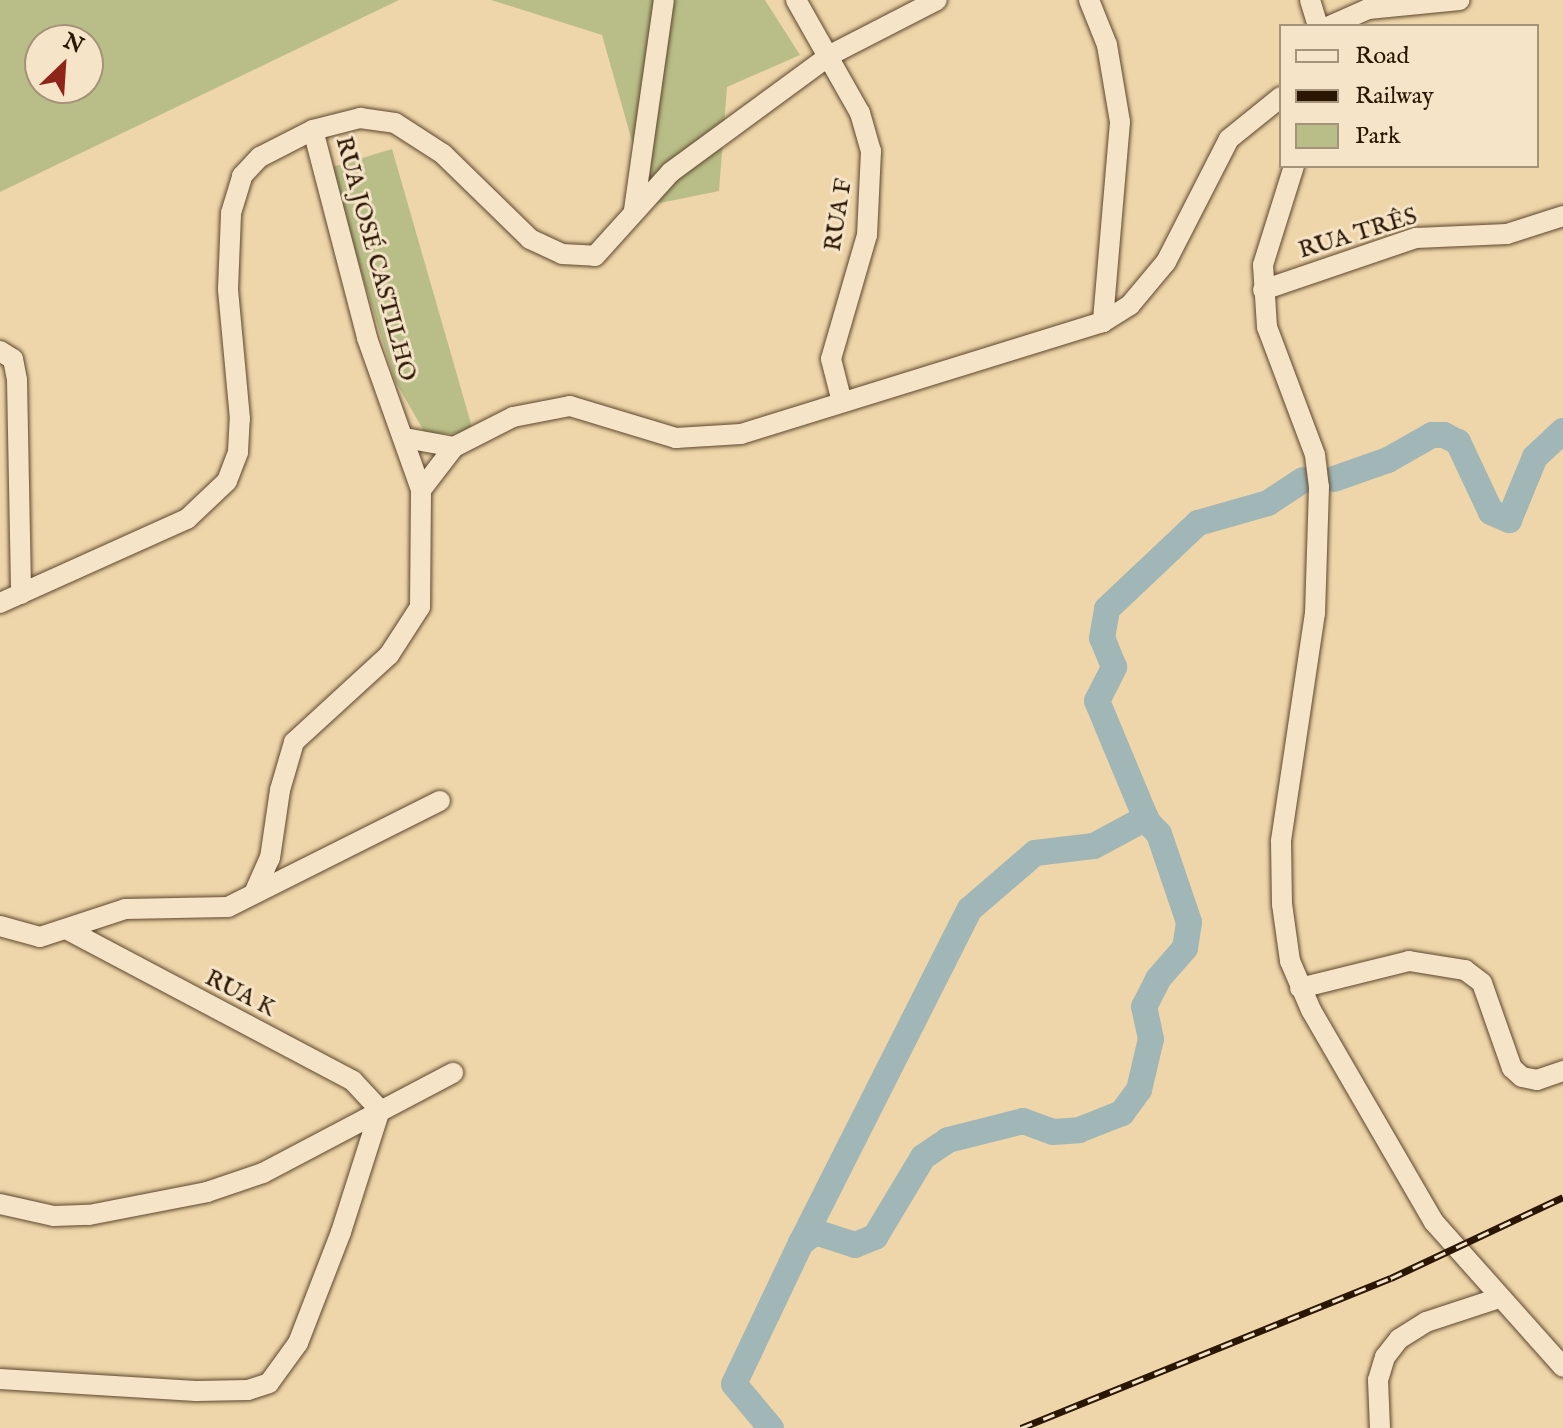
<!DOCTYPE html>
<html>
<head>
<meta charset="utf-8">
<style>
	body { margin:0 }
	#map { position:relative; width:1563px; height:1428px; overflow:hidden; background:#efd6aa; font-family:"IM FELL English",serif }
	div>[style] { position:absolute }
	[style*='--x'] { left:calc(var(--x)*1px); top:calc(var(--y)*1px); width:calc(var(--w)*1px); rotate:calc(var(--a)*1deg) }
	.green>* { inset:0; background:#b9be88 }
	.river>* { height:26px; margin:-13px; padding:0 13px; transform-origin:13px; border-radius:13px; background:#a1b6b6 }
	.roads { filter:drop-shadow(0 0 2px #5c462d) drop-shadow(0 0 2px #5c462d) }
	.minor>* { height:20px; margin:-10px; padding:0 10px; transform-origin:10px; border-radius:10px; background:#f5e4c8 }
	.rail>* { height:7px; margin-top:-3.5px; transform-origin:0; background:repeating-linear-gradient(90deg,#f5e4c8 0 12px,#2b1603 0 24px); box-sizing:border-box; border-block:2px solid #2b1603 }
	span { translate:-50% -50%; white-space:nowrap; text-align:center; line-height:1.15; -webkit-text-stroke:6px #f5e4c8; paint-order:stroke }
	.street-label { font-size:24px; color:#2b1603 }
	.legend { position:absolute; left:1279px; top:24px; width:260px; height:144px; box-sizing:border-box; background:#f5e4c8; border:2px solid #a49279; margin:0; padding:10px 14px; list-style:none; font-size:24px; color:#2b1603 }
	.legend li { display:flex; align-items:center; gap:16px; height:40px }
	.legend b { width:40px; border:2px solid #a49279 }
	.north { position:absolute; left:24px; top:24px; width:80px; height:80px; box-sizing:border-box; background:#f5e4c8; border:2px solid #a49279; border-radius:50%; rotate:25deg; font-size:22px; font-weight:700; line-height:32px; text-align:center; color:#2b1603 }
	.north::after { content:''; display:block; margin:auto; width:28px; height:36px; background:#8f2418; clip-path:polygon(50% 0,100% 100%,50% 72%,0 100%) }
</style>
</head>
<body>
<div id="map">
	<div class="green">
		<i style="clip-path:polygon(evenodd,0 0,399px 0,0 192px,0 0,88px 40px,88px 88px,40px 88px,40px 40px,88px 40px)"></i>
		<i style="clip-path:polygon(491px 0,765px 0,800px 55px,727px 87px,719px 191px,650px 205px,602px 35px)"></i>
		<i style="clip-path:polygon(392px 149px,474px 434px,425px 433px,395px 381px,329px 168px)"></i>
	</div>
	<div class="river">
		<i style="--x:1334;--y:479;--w:57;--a:-19.4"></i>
		<i style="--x:1388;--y:460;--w:51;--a:-29.6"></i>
		<i style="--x:1432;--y:435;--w:12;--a:0"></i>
		<i style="--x:1444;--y:435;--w:16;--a:27"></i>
		<i style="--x:1458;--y:442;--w:77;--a:64.8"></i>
		<i style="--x:1491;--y:512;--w:20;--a:24"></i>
		<i style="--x:1509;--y:520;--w:68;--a:-67.6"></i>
		<i style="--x:1535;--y:457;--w:38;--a:-43"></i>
		<i style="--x:801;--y:1243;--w:374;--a:-63.2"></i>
		<i style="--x:970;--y:909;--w:86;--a:-40.7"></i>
		<i style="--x:1035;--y:853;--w:59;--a:-6.8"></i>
		<i style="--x:1094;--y:846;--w:59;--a:-28.3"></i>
		<i style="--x:771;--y:1428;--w:57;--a:-130.1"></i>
		<i style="--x:734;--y:1384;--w:156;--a:-64.6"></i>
		<i style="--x:801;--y:1243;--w:18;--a:-38"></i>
		<i style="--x:815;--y:1232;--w:42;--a:18"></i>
		<i style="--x:855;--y:1245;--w:22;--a:-22"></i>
		<i style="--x:875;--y:1237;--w:93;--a:-59"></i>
		<i style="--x:923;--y:1157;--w:30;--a:-34"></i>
		<i style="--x:948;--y:1140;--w:77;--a:-14.2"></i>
		<i style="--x:1023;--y:1121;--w:32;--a:20"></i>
		<i style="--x:1053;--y:1132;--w:26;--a:-4"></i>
		<i style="--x:1079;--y:1130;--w:46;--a:-21.6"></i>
		<i style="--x:1122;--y:1113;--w:29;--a:-54"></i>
		<i style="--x:1139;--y:1090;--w:52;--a:-76.8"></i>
		<i style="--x:1151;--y:1039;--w:33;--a:-102"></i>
		<i style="--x:1144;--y:1007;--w:31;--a:-63"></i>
		<i style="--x:1158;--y:979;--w:41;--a:-48.9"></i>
		<i style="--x:1185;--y:948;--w:26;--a:-81"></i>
		<i style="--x:1189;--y:922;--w:93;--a:-108.8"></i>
		<i style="--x:1159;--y:834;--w:18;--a:-133"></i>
		<i style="--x:1147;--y:821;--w:130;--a:-112.6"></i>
		<i style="--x:1097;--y:701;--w:38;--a:-63"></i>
		<i style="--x:1114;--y:667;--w:31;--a:-112"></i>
		<i style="--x:1102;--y:638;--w:29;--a:-80"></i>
		<i style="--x:1107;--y:609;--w:125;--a:-43.4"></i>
		<i style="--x:1198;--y:523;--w:73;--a:-15.9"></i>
		<i style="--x:1268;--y:503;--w:42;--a:-33.3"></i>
	</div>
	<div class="roads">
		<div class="minor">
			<i style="--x:796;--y:0;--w:130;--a:60.5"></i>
			<i style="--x:860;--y:113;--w:40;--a:74"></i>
			<i style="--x:871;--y:151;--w:84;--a:92.7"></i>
			<i style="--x:867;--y:235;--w:129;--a:106.2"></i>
			<i style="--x:831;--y:359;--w:44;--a:75.7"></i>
			<i style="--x:1089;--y:0;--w:48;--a:68.2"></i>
			<i style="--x:1107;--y:45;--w:78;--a:80.4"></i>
			<i style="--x:1120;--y:122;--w:201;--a:94.9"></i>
			<i style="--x:1310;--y:0;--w:27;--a:73"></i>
			<i style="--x:1330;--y:26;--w:42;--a:-24.1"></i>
			<i style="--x:1368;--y:9;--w:92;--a:-5.6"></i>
			<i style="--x:313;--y:130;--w:215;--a:75.4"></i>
			<i style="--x:367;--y:338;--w:161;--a:70.4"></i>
			<i style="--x:1294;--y:166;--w:104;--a:107.4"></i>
			<i style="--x:1263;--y:265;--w:62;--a:86.3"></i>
			<i style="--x:1267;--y:327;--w:137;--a:69.4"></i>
			<i style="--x:1315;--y:455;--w:32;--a:83"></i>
			<i style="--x:1319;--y:487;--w:126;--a:91.8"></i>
			<i style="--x:1315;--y:613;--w:231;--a:98.5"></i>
			<i style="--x:1281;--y:841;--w:63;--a:89.1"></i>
			<i style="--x:1282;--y:904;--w:58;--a:82"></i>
			<i style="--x:1290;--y:961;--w:53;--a:66.8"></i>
			<i style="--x:1311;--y:1010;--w:245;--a:59.9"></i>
			<i style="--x:1434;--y:1222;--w:194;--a:48.3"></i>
			<i style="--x:634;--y:210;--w:212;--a:-81.9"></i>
			<i style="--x:1263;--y:290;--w:162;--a:-18.8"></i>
			<i style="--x:1416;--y:238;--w:91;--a:-2.5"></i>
			<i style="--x:1507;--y:234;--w:59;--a:-17.8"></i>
			<i style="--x:0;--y:351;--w:15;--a:32"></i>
			<i style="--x:13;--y:359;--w:21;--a:79"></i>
			<i style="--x:17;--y:380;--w:214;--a:88.9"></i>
			<i style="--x:405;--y:438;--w:50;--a:10.4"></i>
			<i style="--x:0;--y:603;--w:205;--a:-24.2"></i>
			<i style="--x:187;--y:519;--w:55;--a:-43.5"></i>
			<i style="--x:227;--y:481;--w:31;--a:-69"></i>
			<i style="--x:238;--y:452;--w:33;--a:-87"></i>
			<i style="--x:240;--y:419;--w:131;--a:-95.3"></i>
			<i style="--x:228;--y:289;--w:76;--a:-87.7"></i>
			<i style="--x:231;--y:213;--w:39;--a:-73"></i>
			<i style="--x:242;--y:176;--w:26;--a:-47"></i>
			<i style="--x:260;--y:157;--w:59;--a:-27"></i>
			<i style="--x:313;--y:130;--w:49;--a:-14.3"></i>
			<i style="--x:360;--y:118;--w:35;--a:8"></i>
			<i style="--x:395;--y:123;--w:57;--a:32.9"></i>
			<i style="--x:443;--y:154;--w:122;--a:44.3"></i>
			<i style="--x:530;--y:239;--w:35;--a:25"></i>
			<i style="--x:562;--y:254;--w:33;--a:3"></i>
			<i style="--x:595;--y:256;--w:113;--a:-47.9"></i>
			<i style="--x:671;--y:172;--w:197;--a:-36.3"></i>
			<i style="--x:830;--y:55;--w:120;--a:-27.2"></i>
			<i style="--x:255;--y:891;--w:36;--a:-66"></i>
			<i style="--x:270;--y:858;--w:69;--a:-81.6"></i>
			<i style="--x:280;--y:790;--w:50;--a:-73.7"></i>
			<i style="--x:294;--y:742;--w:129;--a:-42.5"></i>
			<i style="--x:389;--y:655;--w:57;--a:-57.1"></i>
			<i style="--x:420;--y:607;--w:117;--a:-89.5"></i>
			<i style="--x:421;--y:490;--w:54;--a:-52.5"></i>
			<i style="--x:454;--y:447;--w:66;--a:-27"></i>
			<i style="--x:513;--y:417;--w:58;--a:-10.9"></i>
			<i style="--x:570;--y:406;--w:111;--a:16.8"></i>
			<i style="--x:676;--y:438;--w:65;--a:-3.5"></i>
			<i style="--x:741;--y:434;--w:379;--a:-17.2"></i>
			<i style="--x:1103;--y:322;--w:32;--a:-32"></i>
			<i style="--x:1130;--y:305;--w:56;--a:-50.1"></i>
			<i style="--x:1166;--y:262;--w:138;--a:-62.9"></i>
			<i style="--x:1229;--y:139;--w:67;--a:-38.9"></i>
			<i style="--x:0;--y:926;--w:41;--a:15.4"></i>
			<i style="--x:40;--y:937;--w:89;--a:-18.2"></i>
			<i style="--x:125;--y:909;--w:103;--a:-1.1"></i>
			<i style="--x:228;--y:907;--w:237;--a:-26.6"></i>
			<i style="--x:70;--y:931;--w:320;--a:27.9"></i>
			<i style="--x:353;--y:1081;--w:40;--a:47"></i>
			<i style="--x:1300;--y:988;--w:112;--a:-13.9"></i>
			<i style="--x:1409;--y:961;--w:57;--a:9.1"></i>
			<i style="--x:1465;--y:970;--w:21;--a:37"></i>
			<i style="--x:1482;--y:983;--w:90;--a:70.6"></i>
			<i style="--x:1512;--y:1068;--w:13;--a:42"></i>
			<i style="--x:1522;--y:1077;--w:15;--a:11"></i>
			<i style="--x:1537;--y:1080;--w:28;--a:-19"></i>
			<i style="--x:0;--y:1204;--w:55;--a:12.5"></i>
			<i style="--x:54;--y:1216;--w:35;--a:-2"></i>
			<i style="--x:89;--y:1215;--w:120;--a:-11"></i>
			<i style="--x:207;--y:1192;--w:59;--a:-18.7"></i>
			<i style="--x:263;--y:1173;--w:215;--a:-27.8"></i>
			<i style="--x:0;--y:1379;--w:196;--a:3.5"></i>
			<i style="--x:196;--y:1391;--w:52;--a:-1.1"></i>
			<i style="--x:248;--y:1390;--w:22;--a:-18"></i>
			<i style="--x:269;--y:1383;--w:49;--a:-54.1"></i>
			<i style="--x:298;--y:1343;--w:119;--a:-68.8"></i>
			<i style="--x:341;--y:1232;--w:128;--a:-72.3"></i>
			<i style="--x:1380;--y:1428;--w:48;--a:-92.4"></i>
			<i style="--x:1378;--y:1380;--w:24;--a:-73"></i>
			<i style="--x:1385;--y:1357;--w:23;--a:-52"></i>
			<i style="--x:1399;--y:1339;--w:32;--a:-32"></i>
			<i style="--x:1426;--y:1322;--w:77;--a:-18.2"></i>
		</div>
	</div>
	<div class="rail">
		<i style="--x:1021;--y:1428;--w:399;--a:-22.1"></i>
		<i style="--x:1391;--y:1278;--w:190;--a:-25.2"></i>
	</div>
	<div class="street-label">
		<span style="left:839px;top:215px;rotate:-81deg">RUA F</span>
		<span style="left:1358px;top:234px;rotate:-17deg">RUA TRÊS</span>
		<span style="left:375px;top:259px;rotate:75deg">RUA JOSÉ CASTILHO</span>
		<span style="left:240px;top:994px;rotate:27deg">RUA K</span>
	</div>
	<ul class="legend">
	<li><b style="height:10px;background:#f5e4c8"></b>Road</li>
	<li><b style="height:10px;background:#2b1603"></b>Railway</li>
	<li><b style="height:22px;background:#b9be88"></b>Park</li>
	</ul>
	<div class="north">N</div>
</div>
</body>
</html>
